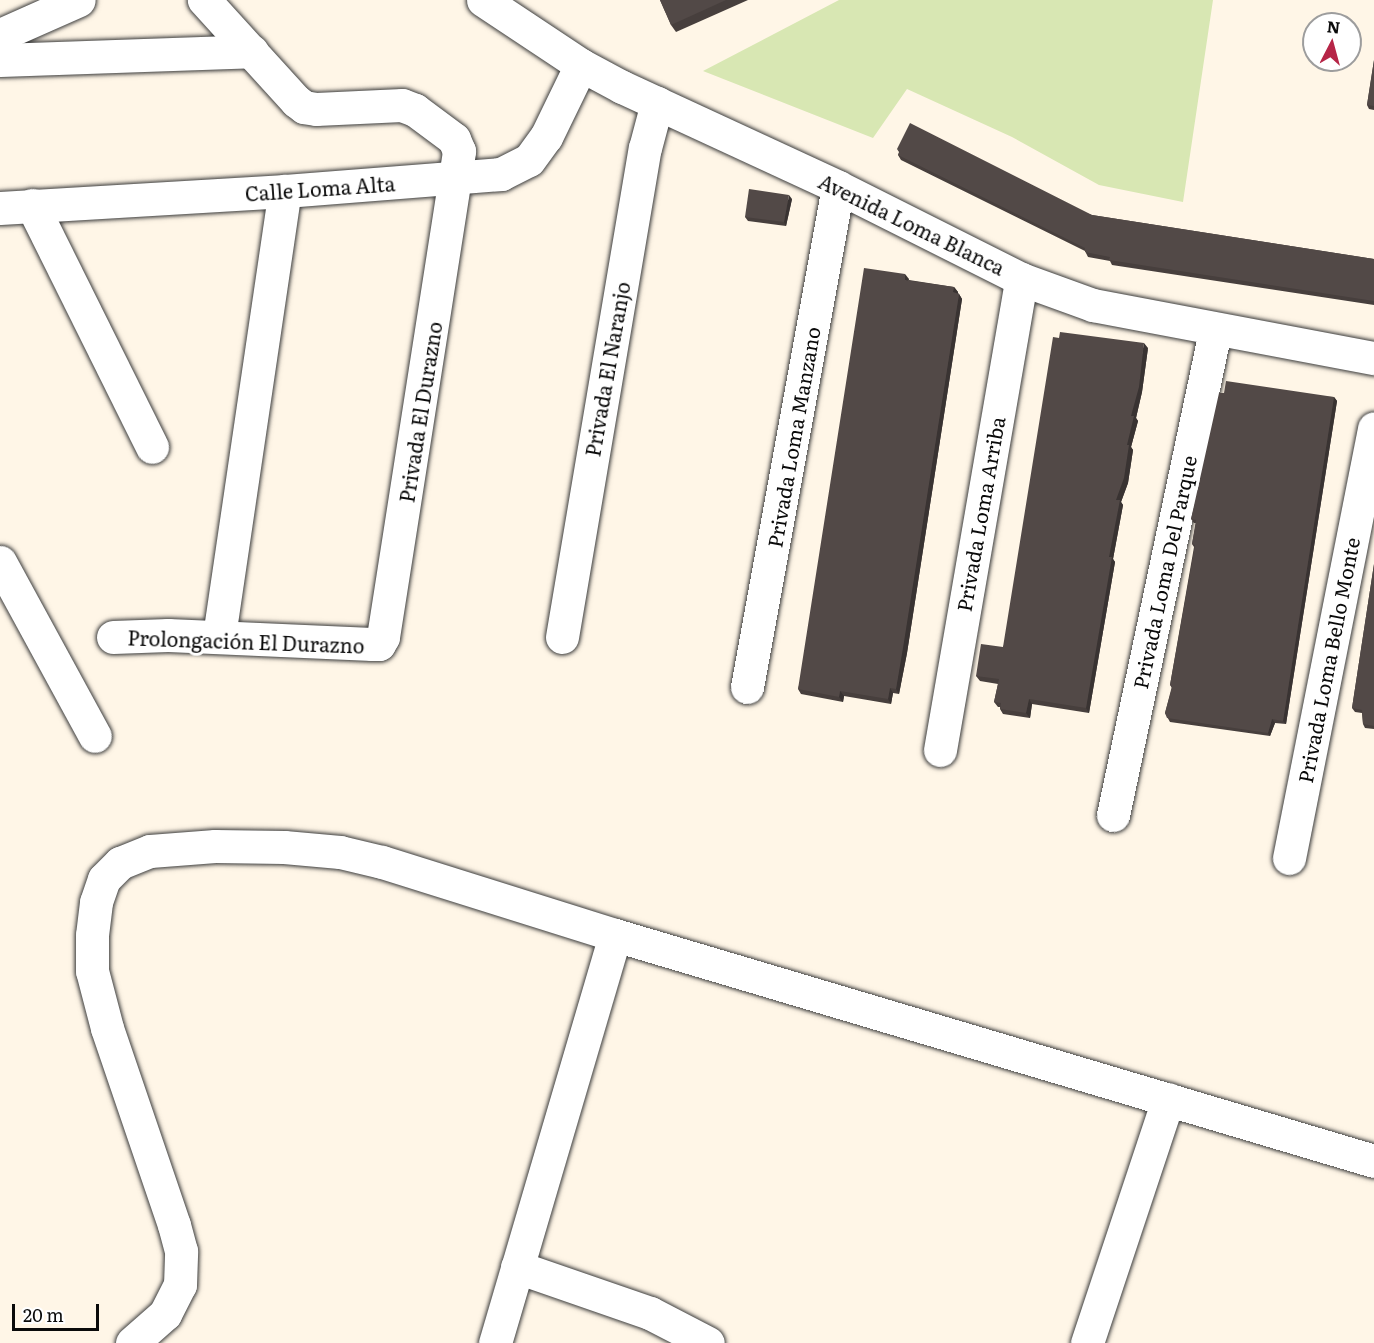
<!DOCTYPE html>
<html>
<head>
<meta charset="utf-8">
<style>
	body { margin:0 }
	#map { position:relative; width:1374px; height:1343px; overflow:hidden; background:#fff6e7; font-family:Literata,serif }
	div>[style] { position:absolute }
	[style*='--x'] { left:calc(var(--x)*1px); top:calc(var(--y)*1px); width:calc(var(--w)*1px); rotate:calc(var(--a)*1deg) }
	.green>* { inset:0; background:#d8e7b3 }
	.roads { filter:drop-shadow(0 0 2px #3d3d3d) drop-shadow(0 0 2px #3d3d3d) }
	.minor>* { height:33px; margin:-16.5px; padding:0 16.5px; transform-origin:16.5px; border-radius:16.5px; background:#fff }
	.wall>* { inset:0; background:#473f3d }
	.shaded-wall>* { inset:0; background:#393332 }
	.building>* { inset:0; background:#524947 }
	span { translate:-50% -50%; white-space:nowrap; text-align:center; line-height:1.15; -webkit-text-stroke:6px #fff; paint-order:stroke }
	.street-label { font-size:20px; color:#0a0a0a }
	.north { position:absolute; left:1302px; top:12px; width:60px; height:60px; box-sizing:border-box; background:#fff; border:2px solid #9d9d9d; border-radius:50%; rotate:6deg; font-size:16px; font-weight:700; line-height:24px; text-align:center; color:#0a0a0a }
	.north::after { content:''; display:block; margin:auto; width:21px; height:27px; background:#b62547; clip-path:polygon(50% 0,100% 100%,50% 72%,0 100%) }
	.scale { position:absolute; left:12px; top:1304px; width:87px; height:27px; box-sizing:border-box; border:3px solid #0a0a0a; border-top:0; padding-left:8px; font-size:18px; line-height:21px; white-space:nowrap; color:#0a0a0a; -webkit-text-stroke:4px #fff; paint-order:stroke }
</style>
</head>
<body>
<div id="map">
	<div class="green">
		<i style="clip-path:polygon(839px 0,1213px 0,1183px 202px,1099px 185px,1012px 137px,907px 89px,873px 138px,703px 71px)"></i>
	</div>
	<div class="roads">
		<div class="minor">
			<i style="--x:483;--y:0;--w:118;--a:33.6"></i>
			<i style="--x:581;--y:65;--w:47;--a:28.2"></i>
			<i style="--x:622;--y:87;--w:238;--a:24.8"></i>
			<i style="--x:838;--y:187;--w:205;--a:26.7"></i>
			<i style="--x:1021;--y:279;--w:77;--a:19.9"></i>
			<i style="--x:1093;--y:305;--w:286;--a:10.7"></i>
			<i style="--x:0;--y:35;--w:86;--a:-23.9"></i>
			<i style="--x:0;--y:60;--w:252;--a:-2"></i>
			<i style="--x:32;--y:205;--w:270;--a:63.6"></i>
			<i style="--x:0;--y:208;--w:286;--a:-3.4"></i>
			<i style="--x:285;--y:191;--w:217;--a:-4.5"></i>
			<i style="--x:501;--y:174;--w:31;--a:-27"></i>
			<i style="--x:529;--y:160;--w:29;--a:-54"></i>
			<i style="--x:546;--y:137;--w:80;--a:-64.1"></i>
			<i style="--x:0;--y:562;--w:198;--a:61.4"></i>
			<i style="--x:219;--y:636;--w:450;--a:-81.6"></i>
			<i style="--x:113;--y:637;--w:55;--a:-2.1"></i>
			<i style="--x:168;--y:635;--w:204;--a:2.5"></i>
			<i style="--x:372;--y:644;--w:7;--a:0"></i>
			<i style="--x:379;--y:644;--w:8;--a:-60"></i>
			<i style="--x:383;--y:637;--w:492;--a:-81.1"></i>
			<i style="--x:459;--y:151;--w:13;--a:-113"></i>
			<i style="--x:454;--y:139;--w:49;--a:-143.4"></i>
			<i style="--x:415;--y:110;--w:14;--a:-159"></i>
			<i style="--x:402;--y:105;--w:86;--a:177.3"></i>
			<i style="--x:316;--y:109;--w:12;--a:-171"></i>
			<i style="--x:304;--y:107;--w:10;--a:-143"></i>
			<i style="--x:296;--y:101;--w:137;--a:-132.3"></i>
			<i style="--x:562;--y:637;--w:496;--a:-80.4"></i>
			<i style="--x:645;--y:148;--w:47;--a:-75.1"></i>
			<i style="--x:747;--y:687;--w:508;--a:-79.69"></i>
			<i style="--x:940;--y:750;--w:478;--a:-80.2"></i>
			<i style="--x:1113;--y:815;--w:497;--a:-78.1"></i>
			<i style="--x:1289;--y:858;--w:438;--a:-78.8"></i>
			<i style="--x:517;--y:1267;--w:141;--a:19.1"></i>
			<i style="--x:650;--y:1313;--w:65;--a:27.3"></i>
			<i style="--x:132;--y:1343;--w:44;--a:-41.3"></i>
			<i style="--x:165;--y:1314;--w:33;--a:-63"></i>
			<i style="--x:180;--y:1285;--w:34;--a:-88"></i>
			<i style="--x:181;--y:1251;--w:27;--a:-105"></i>
			<i style="--x:174;--y:1225;--w:208;--a:-108.8"></i>
			<i style="--x:107;--y:1028;--w:59;--a:-104.7"></i>
			<i style="--x:92;--y:971;--w:36;--a:-90"></i>
			<i style="--x:92;--y:935;--w:33;--a:-83"></i>
			<i style="--x:96;--y:902;--w:24;--a:-71"></i>
			<i style="--x:104;--y:879;--w:23;--a:-45"></i>
			<i style="--x:120;--y:863;--w:32;--a:-22"></i>
			<i style="--x:150;--y:851;--w:65;--a:-4.4"></i>
			<i style="--x:215;--y:846;--w:69;--a:0.8"></i>
			<i style="--x:284;--y:847;--w:56;--a:5.1"></i>
			<i style="--x:340;--y:852;--w:43;--a:13.4"></i>
			<i style="--x:382;--y:862;--w:244;--a:17.4"></i>
			<i style="--x:615;--y:935;--w:792;--a:16.58"></i>
			<i style="--x:495;--y:1343;--w:425;--a:-73.6"></i>
			<i style="--x:1087;--y:1343;--w:257;--a:-71.6"></i>
		</div>
	</div>
	<div class="wall">
		<i style="clip-path:polygon(660px 0,748px 0,676px 32px,671px 25px)"></i>
		<i style="clip-path:polygon(1374px 60px,1374px 110px,1369px 109px,1367px 105px)"></i>
		<i style="clip-path:polygon(897px 149px,1092px 215px,1374px 259px,1374px 305px,1112px 265px,1110px 261px,1088px 257px,1085px 251px,901px 160px,898px 155px,899px 152px)"></i>
		<i style="clip-path:polygon(792px 199px,786px 226px,748px 221px,745px 217px)"></i>
		<i style="clip-path:polygon(909px 279px,909px 280px,954px 287px,958px 292px,958px 293px,959px 294px,962px 299px,907px 653px,899px 694px,893px 693px,891px 704px,844px 696px,843px 702px,801px 694px,798px 689px)"></i>
		<i style="clip-path:polygon(1148px 348px,1142px 392px,1136px 418px,1138px 421px,1131px 447px,1133px 450px,1128px 483px,1121px 502px,1123px 505px,1113px 559px,1115px 562px,1089px 713px,1032px 704px,1030px 718px,1003px 714px,1000px 709px,1000px 707px,998px 707px,994px 702px,998px 684px,980px 681px,976px 676px,1003px 647px)"></i>
		<i style="clip-path:polygon(1224px 393px,1334px 397px,1337px 401px,1286px 724px,1275px 723px,1270px 736px,1170px 722px,1165px 713px,1172px 688px,1170px 685px,1194px 547px,1192px 544px,1196px 523px,1194px 523px,1191px 519px)"></i>
		<i style="clip-path:polygon(1374px 564px,1374px 729px,1365px 728px,1363px 724px,1362px 713px,1355px 712px,1352px 708px)"></i>
	</div>
	<div class="shaded-wall">
		<i style="clip-path:polygon(789px 195px,792px 199px,786px 226px,784px 222px)"></i>
		<i style="clip-path:polygon(905px 274px,909px 279px,908px 285px,905px 280px)"></i>
		<i style="clip-path:polygon(954px 287px,958px 292px,957px 298px,953px 292px)"></i>
		<i style="clip-path:polygon(959px 294px,962px 299px,907px 653px,899px 694px,896px 689px)"></i>
		<i style="clip-path:polygon(1144px 343px,1148px 348px,1142px 392px,1136px 418px,1138px 421px,1131px 447px,1133px 450px,1128px 483px,1121px 502px,1123px 505px,1113px 559px,1115px 562px,1089px 713px,1086px 708px,1109px 557px,1116px 500px)"></i>
		<i style="clip-path:polygon(1334px 397px,1337px 401px,1286px 724px,1283px 721px)"></i>
		<i style="clip-path:polygon(890px 688px,893px 693px,891px 704px,888px 699px)"></i>
		<i style="clip-path:polygon(840px 691px,844px 696px,843px 702px,839px 697px)"></i>
		<i style="clip-path:polygon(1029px 699px,1032px 704px,1030px 718px,1026px 713px)"></i>
		<i style="clip-path:polygon(1272px 719px,1275px 723px,1270px 736px,1268px 733px)"></i>
	</div>
	<div class="building">
		<i style="clip-path:polygon(660px 0,726px 0,671px 25px)"></i>
		<i style="clip-path:polygon(1374px 60px,1374px 106px,1367px 105px)"></i>
		<i style="clip-path:polygon(910px 123px,1092px 215px,1374px 259px,1374px 301px,1109px 260px,1110px 257px,1085px 252px,1085px 248px,898px 155px,900px 151px,897px 149px)"></i>
		<i style="clip-path:polygon(749px 189px,789px 195px,784px 222px,745px 217px)"></i>
		<i style="clip-path:polygon(864px 268px,905px 274px,905px 280px,954px 287px,953px 292px,959px 294px,903px 648px,896px 689px,890px 688px,888px 699px,840px 691px,839px 697px,798px 689px)"></i>
		<i style="clip-path:polygon(1060px 332px,1144px 343px,1139px 387px,1131px 416px,1134px 416px,1127px 445px,1129px 445px,1124px 478px,1116px 500px,1120px 500px,1109px 557px,1112px 557px,1086px 708px,1029px 699px,1026px 713px,1000px 709px,1001px 703px,994px 702px,999px 679px,976px 676px,981px 644px,1003px 647px,1053px 337px,1059px 338px)"></i>
		<i style="clip-path:polygon(1226px 381px,1334px 397px,1283px 721px,1272px 719px,1268px 733px,1167px 718px,1165px 713px,1172px 686px,1170px 685px,1195px 545px,1192px 544px,1196px 520px,1191px 519px,1219px 393px,1224px 393px)"></i>
		<i style="clip-path:polygon(1374px 564px,1374px 726px,1363px 724px,1362px 710px,1352px 708px)"></i>
	</div>
	<div class="street-label">
		<span style="left:320px;top:188px;rotate:-4deg">Calle Loma Alta</span>
		<span style="left:912px;top:224px;rotate:26deg">Avenida Loma Blanca</span>
		<span style="left:607px;top:369px;rotate:-80deg">Privada El Naranjo</span>
		<span style="left:420px;top:412px;rotate:-81deg">Privada El Durazno</span>
		<span style="left:793px;top:437px;rotate:-80deg">Privada Loma Manzano</span>
		<span style="left:980px;top:514px;rotate:-80deg">Privada Loma Arriba</span>
		<span style="left:1164px;top:572px;rotate:-78deg">Privada Loma Del Parque</span>
		<span style="left:246px;top:641px;rotate:2deg">Prolongación El Durazno</span>
		<span style="left:1328px;top:660px;rotate:-79deg">Privada Loma Bello Monte</span>
	</div>
	<div class="north">N</div>
	<div class="scale">20 m</div>
</div>
</body>
</html>
